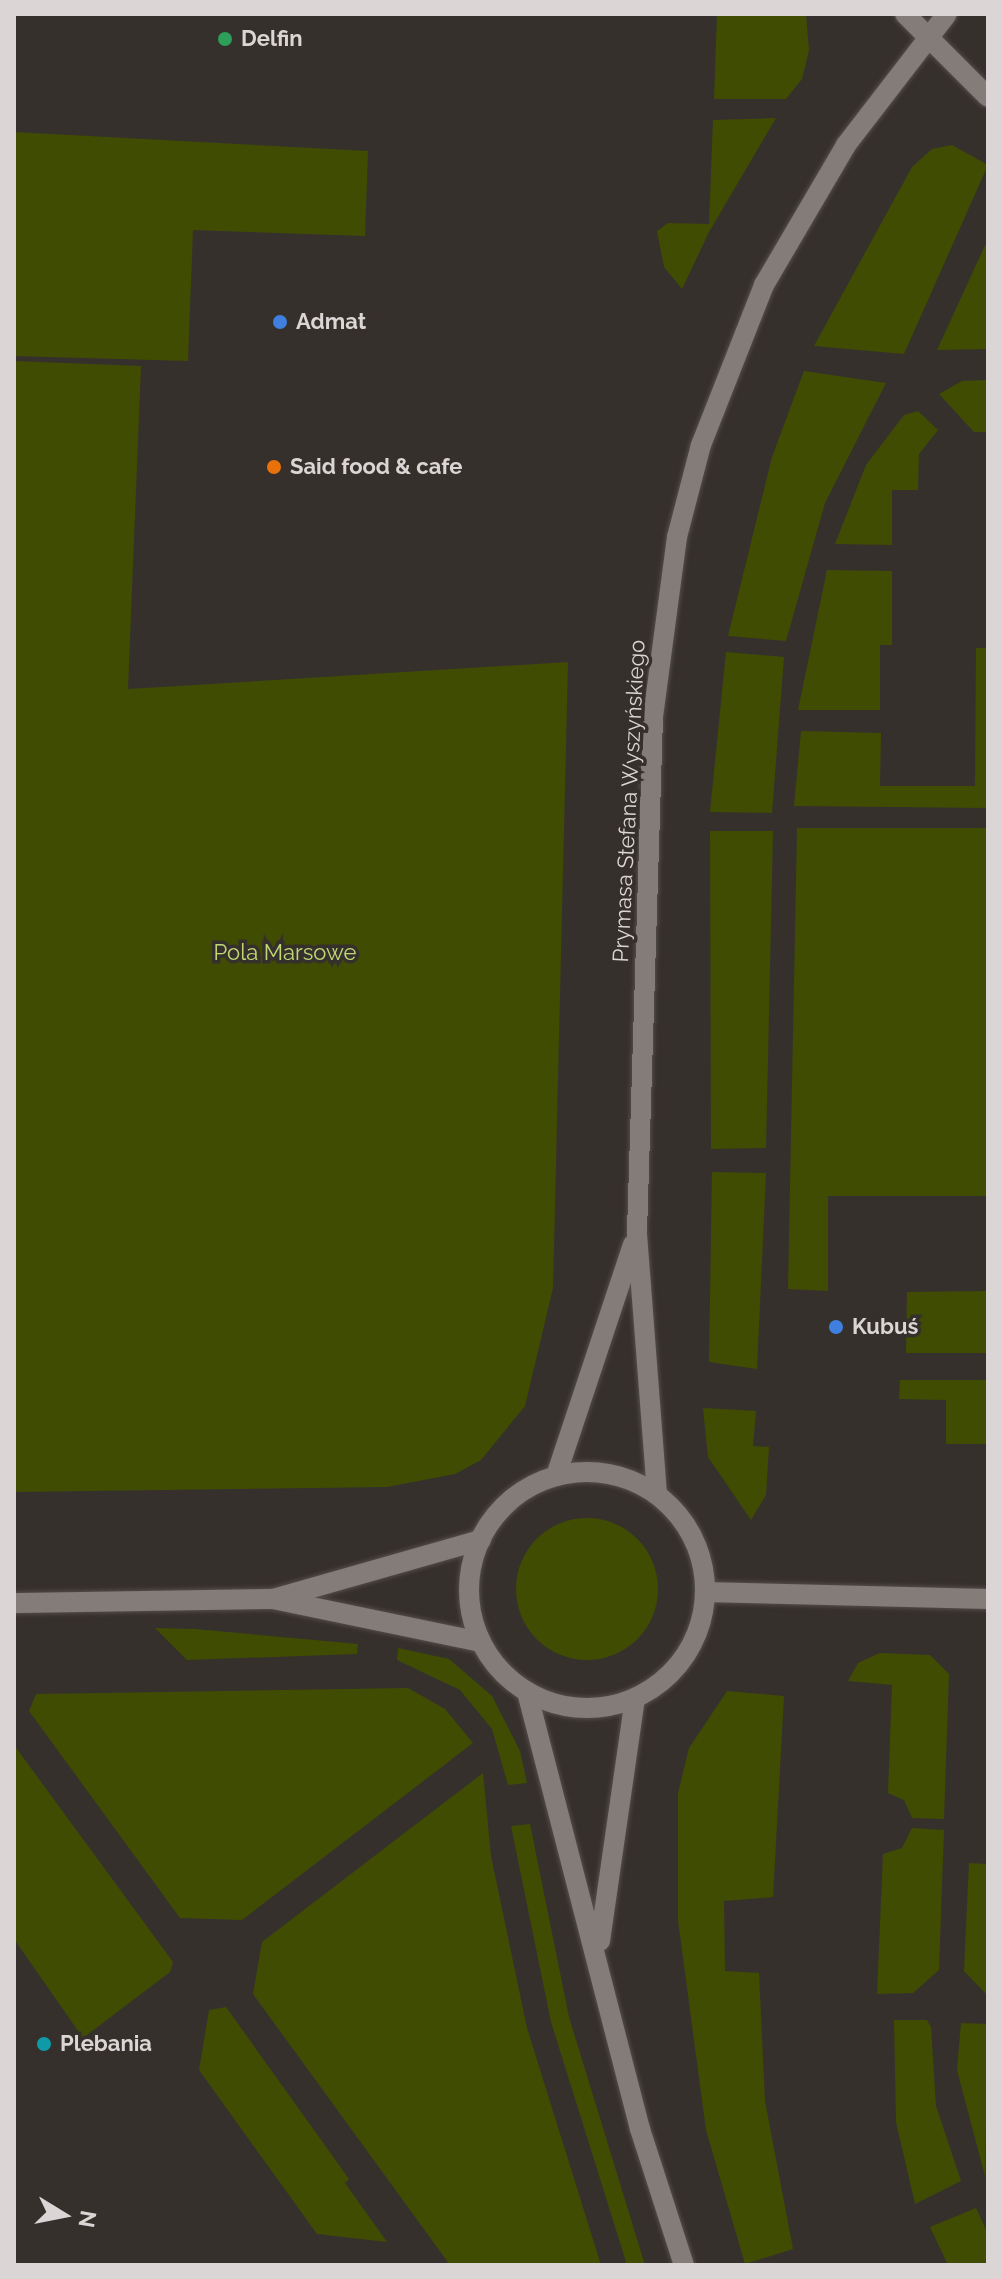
<!DOCTYPE html>
<html>
<head>
<meta charset="utf-8">
<style>
	body { margin:0 }
	#map { position:relative; width:1002px; height:2279px; overflow:hidden; background:#36302d; font-family:Raleway,sans-serif }
	div>[style] { position:absolute }
	[style*='--x'] { left:calc(var(--x)*1px); top:calc(var(--y)*1px); width:calc(var(--w)*1px); rotate:calc(var(--a)*1deg) }
	.green>* { inset:0; background:#404c02 }
	.round { border-radius:50% }
	.roads { filter:drop-shadow(0 0 2px #534d4b) drop-shadow(0 0 2px #534d4b) }
	.minor>* { height:20px; margin:-10px; padding:0 10px; transform-origin:10px; border-radius:10px; background:#837c79 }
	.minor>.ring { margin:-10px; padding:0; box-sizing:content-box; background:none; border:20px solid #837c79; border-radius:50% }
	.dots>* { width:22px; height:22px; translate:-50% -50%; box-sizing:border-box; border:4px solid #36302d; border-radius:50% }
	span { translate:-50% -50%; white-space:nowrap; text-align:center; line-height:1.15; -webkit-text-stroke:7px #36302d; paint-order:stroke }
	.poi-label { font-size:22px; color:#dbd6d5; font-weight:700 }
	.left { translate:0 -50%; text-align:left }
	.street-label { font-size:22px; color:#dbd6d5 }
	.park-label { font-size:22px; color:#c1d774 }
	.frame { position:absolute; inset:0; border:16px solid #dbd6d5; pointer-events:none }
	.north { position:absolute; left:24px; top:2175px; width:80px; height:80px; -webkit-text-stroke:6px #36302d; paint-order:stroke; rotate:100deg; font-size:22px; font-weight:700; line-height:32px; text-align:center; color:#dbd6d5 }
	.north::after { content:''; display:block; margin:auto; width:28px; height:36px; background:#dbd6d5; clip-path:polygon(50% 0,100% 100%,50% 72%,0 100%) }
</style>
</head>
<body>
<div id="map">
	<div class="green">
		<i style="clip-path:polygon(717px 14px,806px 14px,809px 50px,802px 79px,786px 99px,714px 99px)"></i>
		<i style="clip-path:polygon(776px 118px,709px 232px,682px 289px,664px 267px,657px 231px,668px 223px,709px 224px,713px 120px)"></i>
		<i style="clip-path:polygon(14px 132px,368px 151px,365px 236px,193px 230px,188px 361px,14px 356px)"></i>
		<i style="clip-path:polygon(952px 145px,988px 165px,904px 354px,814px 346px,912px 167px,932px 149px)"></i>
		<i style="clip-path:polygon(988px 239px,988px 349px,937px 350px)"></i>
		<i style="clip-path:polygon(14px 361px,141px 366px,128px 689px,568px 662px,553px 1288px,525px 1406px,481px 1460px,455px 1474px,387px 1487px,14px 1492px)"></i>
		<i style="clip-path:polygon(804px 371px,886px 383px,825px 503px,786px 641px,728px 636px,772px 457px)"></i>
		<i style="clip-path:polygon(988px 380px,988px 432px,974px 432px,939px 394px,962px 381px)"></i>
		<i style="clip-path:polygon(918px 411px,938px 430px,919px 454px,918px 490px,892px 490px,892px 545px,835px 544px,866px 465px,904px 415px)"></i>
		<i style="clip-path:polygon(827px 570px,892px 571px,892px 645px,880px 645px,880px 710px,798px 710px)"></i>
		<i style="clip-path:polygon(988px 600px,988px 808px,794px 806px,801px 731px,881px 733px,880px 786px,975px 786px,976px 648px,988px 648px)"></i>
		<i style="clip-path:polygon(726px 652px,784px 657px,772px 813px,710px 812px)"></i>
		<i style="clip-path:polygon(797px 828px,988px 828px,988px 1196px,828px 1196px,828px 1291px,788px 1289px)"></i>
		<i style="clip-path:polygon(710px 831px,773px 831px,766px 1148px,711px 1149px)"></i>
		<i style="clip-path:polygon(712px 1172px,766px 1173px,757px 1369px,709px 1362px)"></i>
		<i style="clip-path:polygon(988px 1291px,988px 1353px,906px 1353px,907px 1292px)"></i>
		<i style="clip-path:polygon(900px 1380px,988px 1380px,988px 1444px,946px 1444px,946px 1400px,899px 1399px)"></i>
		<i style="clip-path:polygon(703px 1408px,756px 1411px,753px 1446px,769px 1447px,766px 1495px,751px 1520px,708px 1457px)"></i>
		<i class="round" style="left:516px;top:1518px;width:142px;height:142px"></i>
		<i style="clip-path:polygon(155px 1628px,195px 1629px,358px 1644px,357px 1654px,187px 1660px)"></i>
		<i style="clip-path:polygon(398px 1648px,449px 1659px,492px 1696px,520px 1751px,527px 1783px,508px 1785px,492px 1729px,460px 1690px,397px 1660px)"></i>
		<i style="clip-path:polygon(880px 1653px,930px 1655px,949px 1674px,944px 1819px,912px 1818px,904px 1800px,888px 1793px,892px 1685px,848px 1681px,858px 1663px)"></i>
		<i style="clip-path:polygon(408px 1688px,445px 1709px,473px 1743px,242px 1920px,180px 1918px,29px 1711px,36px 1694px)"></i>
		<i style="clip-path:polygon(727px 1691px,784px 1696px,773px 1897px,724px 1901px,725px 1971px,759px 1973px,765px 2101px,793px 2249px,745px 2264px,706px 2130px,678px 1920px,678px 1793px,689px 1748px)"></i>
		<i style="clip-path:polygon(14px 1745px,173px 1962px,170px 1972px,83px 2038px,14px 1939px)"></i>
		<i style="clip-path:polygon(483px 1773px,491px 1856px,527px 2028px,601px 2265px,450px 2265px,253px 1994px,262px 1942px)"></i>
		<i style="clip-path:polygon(530px 1824px,569px 2017px,645px 2265px,627px 2265px,551px 2022px,511px 1826px)"></i>
		<i style="clip-path:polygon(912px 1828px,944px 1830px,939px 1970px,913px 1993px,877px 1994px,883px 1854px,902px 1848px)"></i>
		<i style="clip-path:polygon(969px 1863px,988px 1864px,988px 1996px,964px 1971px)"></i>
		<i style="clip-path:polygon(226px 2007px,349px 2179px,345px 2183px,387px 2242px,317px 2234px,199px 2070px,209px 2010px)"></i>
		<i style="clip-path:polygon(894px 2020px,927px 2020px,931px 2027px,936px 2106px,961px 2181px,915px 2204px,896px 2122px)"></i>
		<i style="clip-path:polygon(961px 2023px,988px 2024px,985px 2176px,957px 2070px)"></i>
		<i style="clip-path:polygon(976px 2208px,988px 2234px,988px 2265px,948px 2265px,930px 2227px)"></i>
	</div>
	<div class="roads">
		<div class="minor">
			<i style="--x:905;--y:14;--w:117;--a:45"></i>
			<i class="ring" style="left:469px;top:1472px;width:216px;height:216px"></i>
			<i style="--x:556;--y:1476;--w:244;--a:-71.6"></i>
			<i style="--x:657;--y:1494;--w:263;--a:-94.4"></i>
			<i style="--x:637;--y:1232;--w:515;--a:-88.22"></i>
			<i style="--x:653;--y:717;--w:182;--a:-82.4"></i>
			<i style="--x:677;--y:537;--w:95;--a:-75.4"></i>
			<i style="--x:701;--y:445;--w:172;--a:-68.5"></i>
			<i style="--x:764;--y:285;--w:162;--a:-59.6"></i>
			<i style="--x:846;--y:145;--w:165;--a:-52.4"></i>
			<i style="--x:705;--y:1592;--w:283;--a:1.4"></i>
			<i style="--x:277;--y:1598;--w:212;--a:-15.9"></i>
			<i style="--x:14;--y:1603;--w:259;--a:-0.9"></i>
			<i style="--x:273;--y:1599;--w:212;--a:11.7"></i>
			<i style="--x:527;--y:1692;--w:451;--a:75.5"></i>
			<i style="--x:640;--y:2129;--w:143;--a:72.1"></i>
			<i style="--x:600;--y:1941;--w:245;--a:-81.8"></i>
		</div>
	</div>
	<div class="dots">
		<i style="left:225px;top:39px;background:#2e9e5b"></i>
		<i style="left:280px;top:322px;background:#3f7fe0"></i>
		<i style="left:274px;top:467px;background:#e8710a"></i>
		<i style="left:836px;top:1327px;background:#3f7fe0"></i>
		<i style="left:44px;top:2044px;background:#0f9aa8"></i>
	</div>
	<div class="poi-label">
		<span class="left" style="left:241px;top:39px">Delfin</span>
		<span class="left" style="left:296px;top:322px">Admat</span>
		<span class="left" style="left:290px;top:467px">Said food &amp; cafe</span>
		<span class="left" style="left:852px;top:1327px">Kubuś</span>
		<span class="left" style="left:60px;top:2044px">Plebania</span>
	</div>
	<div class="street-label">
		<span style="left:629px;top:801px;rotate:-87deg">Prymasa Stefana Wyszyńskiego</span>
	</div>
	<div class="park-label">
		<span style="left:285px;top:953px">Pola Marsowe</span>
	</div>
	<div class="frame"></div>
	<div class="north">N</div>
</div>
</body>
</html>
